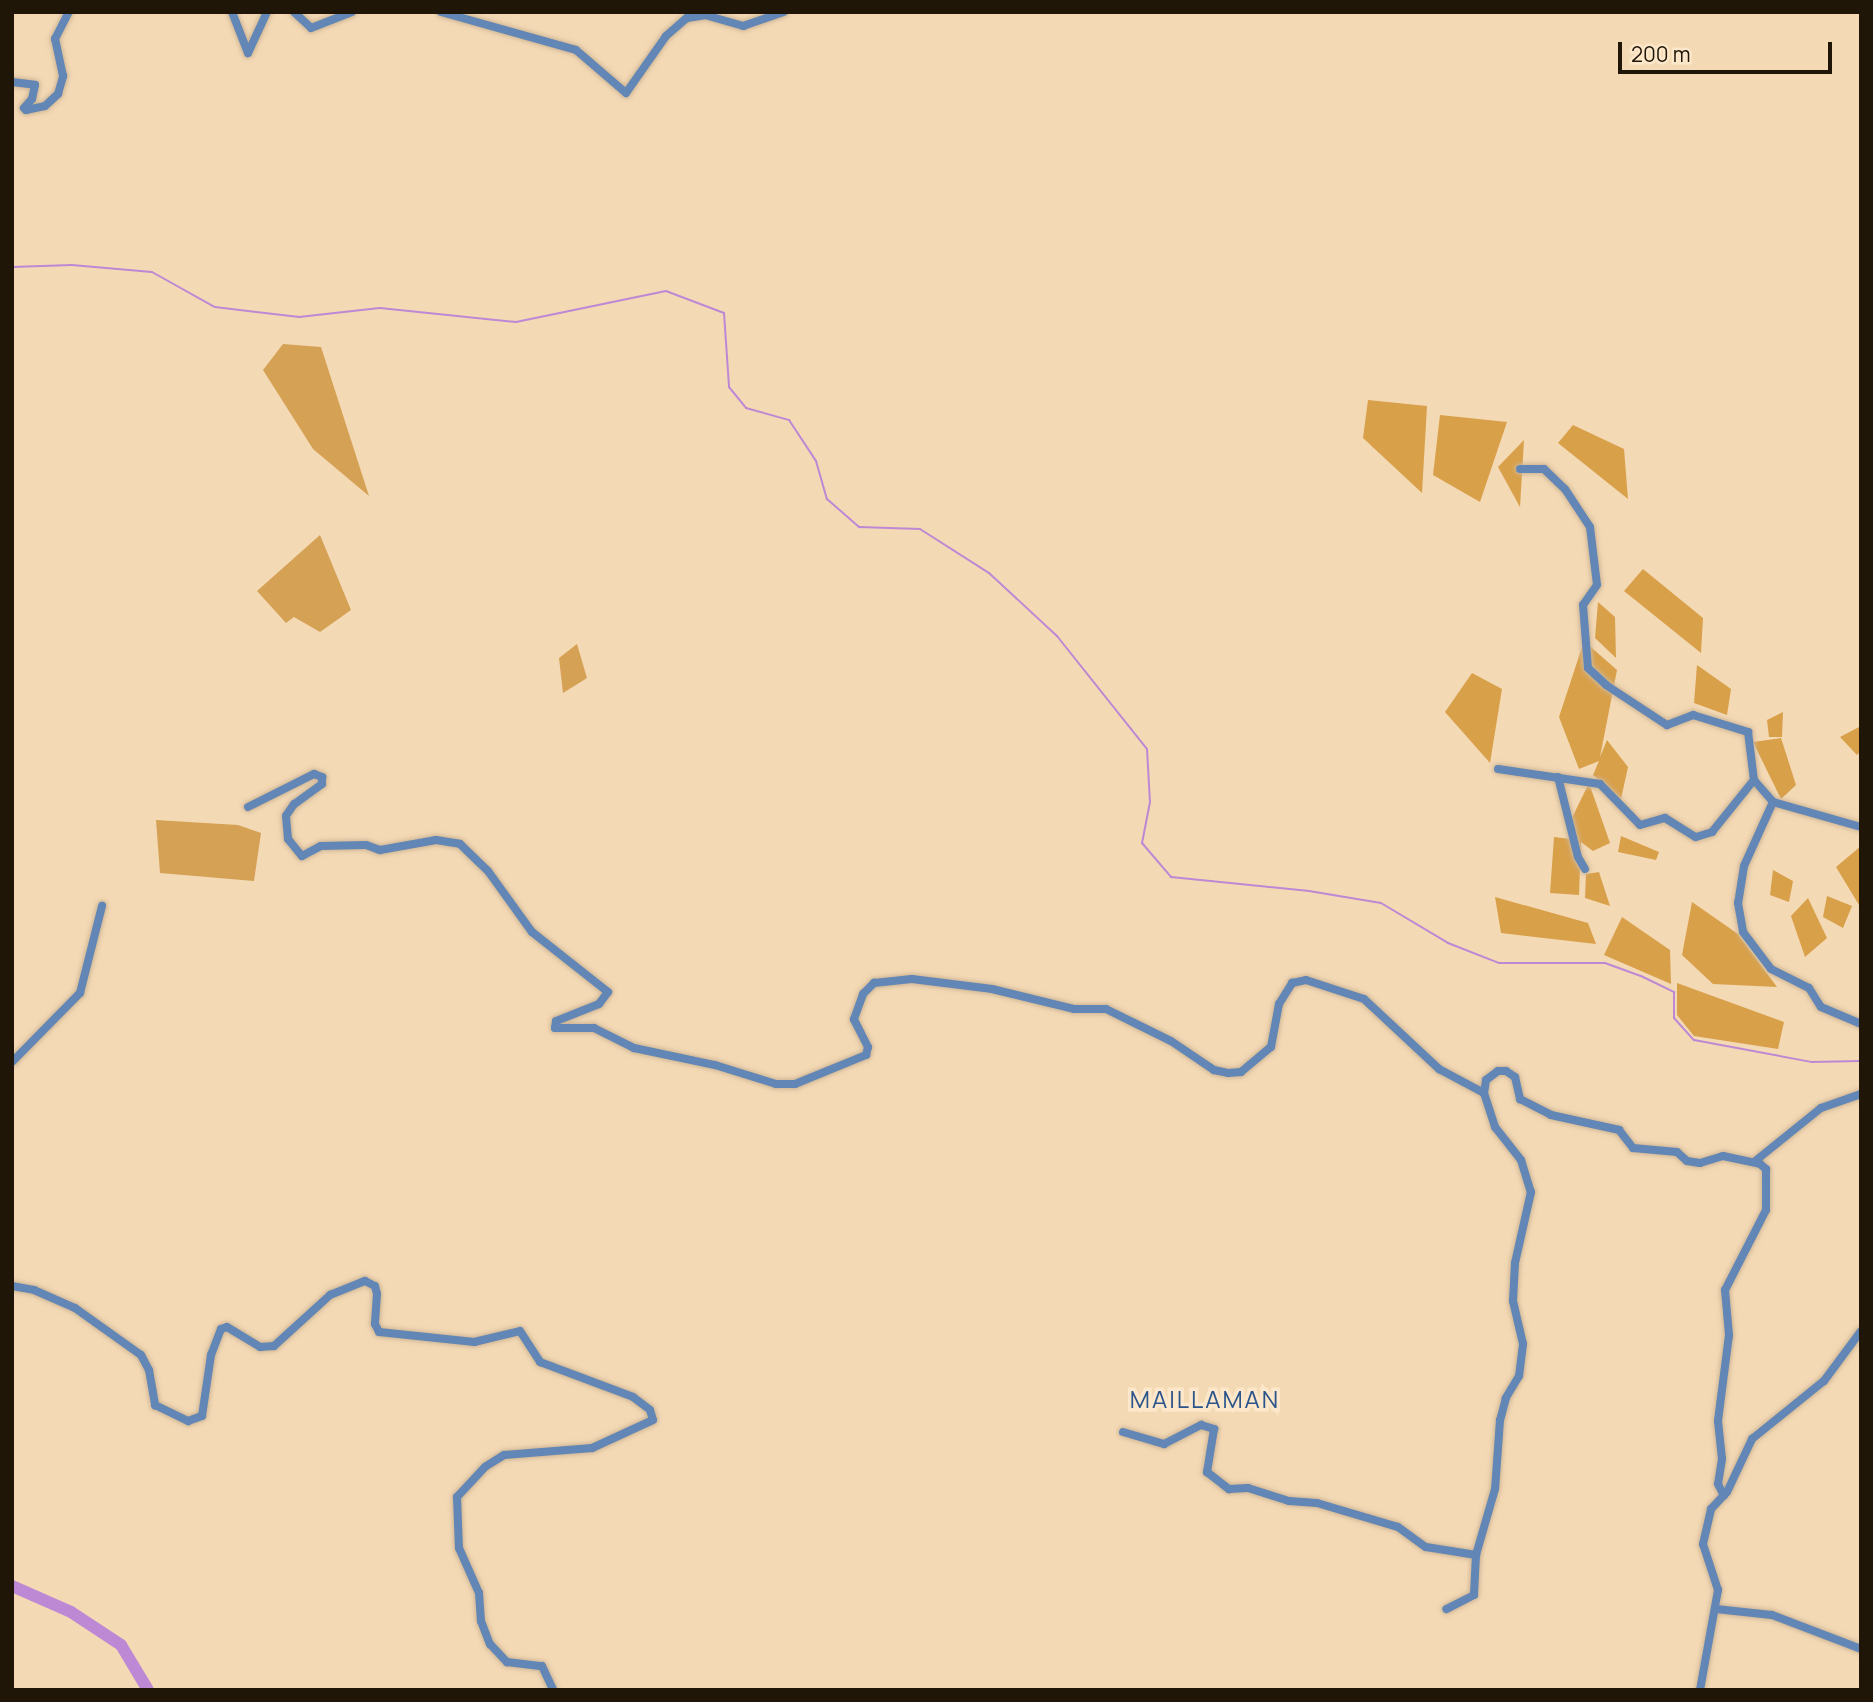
<!DOCTYPE html>
<html>
<head>
<meta charset="utf-8">
<style>
	body { margin:0 }
	#map { position:relative; width:1873px; height:1702px; overflow:hidden; background:#f4d9b5; font-family:Manrope,sans-serif }
	div>[style] { position:absolute }
	[style*='--x'] { left:calc(var(--x)*1px); top:calc(var(--y)*1px); width:calc(var(--w)*1px); rotate:calc(var(--a)*1deg) }
	.green>* { inset:0; background:#d5a154 }
	.forest>* { inset:0; background:#d9a04a }
	.stream>* { height:2px; margin:-1px; padding:0 1px; transform-origin:1px; border-radius:1px; background:#bd88d4 }
	.river>* { height:12px; margin:-6px; padding:0 6px; transform-origin:6px; border-radius:6px; background:#bd88d4 }
	.roads { filter:drop-shadow(0 0 2px #ceb696) drop-shadow(0 0 2px #ceb696) }
	.minor>* { height:8px; margin:-4px; padding:0 4px; transform-origin:4px; border-radius:4px; background:#6286b5 }
	span { translate:-50% -50%; white-space:nowrap; text-align:center; line-height:1.15; -webkit-text-stroke:7px #fde7ca; paint-order:stroke }
	.quarter-label { font-size:24px; color:#2a548a; letter-spacing:2px }
	.frame { position:absolute; inset:0; border:14px solid #1f1608; pointer-events:none }
	.scale { position:absolute; left:1618px; top:42px; width:214px; height:32px; box-sizing:border-box; border:4px solid #1f1608; border-top:0; padding-left:9px; font-size:21px; line-height:24px; white-space:nowrap; color:#1f1608; -webkit-text-stroke:5px #fde7ca; paint-order:stroke }
</style>
</head>
<body>
<div id="map">
	<div class="green">
		<i style="clip-path:polygon(283px 344px,321px 347px,369px 496px,313px 449px,263px 370px)"></i>
		<i style="clip-path:polygon(320px 535px,351px 610px,320px 632px,294px 617px,286px 623px,257px 591px)"></i>
		<i style="clip-path:polygon(577px 644px,587px 678px,563px 693px,559px 658px)"></i>
		<i style="clip-path:polygon(156px 820px,238px 825px,261px 833px,254px 881px,160px 873px)"></i>
	</div>
	<div class="forest">
		<i style="clip-path:polygon(1368px 400px,1427px 406px,1422px 493px,1363px 438px)"></i>
		<i style="clip-path:polygon(1440px 415px,1507px 422px,1480px 502px,1433px 475px)"></i>
		<i style="clip-path:polygon(1573px 425px,1624px 449px,1628px 499px,1558px 443px)"></i>
		<i style="clip-path:polygon(1524px 440px,1520px 507px,1498px 467px)"></i>
		<i style="clip-path:polygon(1643px 569px,1703px 618px,1701px 653px,1624px 591px)"></i>
		<i style="clip-path:polygon(1598px 602px,1615px 617px,1616px 658px,1595px 638px)"></i>
		<i style="clip-path:polygon(1584px 641px,1617px 670px,1600px 757px,1607px 740px,1628px 767px,1621px 799px,1593px 775px,1599px 761px,1579px 769px,1559px 717px)"></i>
		<i style="clip-path:polygon(1697px 665px,1731px 689px,1727px 715px,1694px 703px)"></i>
		<i style="clip-path:polygon(1472px 673px,1502px 689px,1490px 763px,1445px 712px)"></i>
		<i style="clip-path:polygon(1783px 712px,1782px 737px,1769px 737px,1767px 720px)"></i>
		<i style="clip-path:polygon(1861px 726px,1861px 751px,1857px 755px,1840px 737px)"></i>
		<i style="clip-path:polygon(1781px 738px,1796px 785px,1781px 799px,1753px 742px)"></i>
		<i style="clip-path:polygon(1589px 783px,1610px 843px,1593px 851px,1581px 842px,1579px 895px,1550px 893px,1554px 837px,1579px 840px,1567px 828px)"></i>
		<i style="clip-path:polygon(1621px 836px,1659px 852px,1656px 860px,1618px 852px)"></i>
		<i style="clip-path:polygon(1861px 846px,1861px 903px,1859px 905px,1836px 867px)"></i>
		<i style="clip-path:polygon(1773px 870px,1793px 881px,1789px 902px,1770px 895px)"></i>
		<i style="clip-path:polygon(1599px 872px,1610px 906px,1585px 898px,1586px 874px)"></i>
		<i style="clip-path:polygon(1827px 896px,1852px 906px,1843px 928px,1823px 917px)"></i>
		<i style="clip-path:polygon(1495px 897px,1588px 923px,1596px 944px,1501px 933px)"></i>
		<i style="clip-path:polygon(1808px 898px,1827px 938px,1805px 957px,1791px 916px)"></i>
		<i style="clip-path:polygon(1692px 902px,1738px 934px,1777px 987px,1713px 984px,1682px 955px)"></i>
		<i style="clip-path:polygon(1622px 917px,1670px 950px,1671px 984px,1604px 955px)"></i>
		<i style="clip-path:polygon(1677px 983px,1784px 1022px,1778px 1049px,1694px 1036px,1677px 1015px)"></i>
	</div>
	<div class="stream">
		<i style="--x:12;--y:267;--w:60;--a:-1.9"></i>
		<i style="--x:72;--y:265;--w:80;--a:5"></i>
		<i style="--x:152;--y:272;--w:72;--a:29.1"></i>
		<i style="--x:215;--y:307;--w:85;--a:6.8"></i>
		<i style="--x:299;--y:317;--w:81;--a:-6.3"></i>
		<i style="--x:380;--y:308;--w:137;--a:5.9"></i>
		<i style="--x:516;--y:322;--w:153;--a:-11.7"></i>
		<i style="--x:666;--y:291;--w:62;--a:20.8"></i>
		<i style="--x:724;--y:313;--w:74;--a:86.1"></i>
		<i style="--x:729;--y:387;--w:27;--a:51"></i>
		<i style="--x:746;--y:408;--w:45;--a:15.6"></i>
		<i style="--x:789;--y:420;--w:49;--a:56.6"></i>
		<i style="--x:816;--y:461;--w:40;--a:74"></i>
		<i style="--x:827;--y:499;--w:43;--a:41.2"></i>
		<i style="--x:859;--y:527;--w:61;--a:1.9"></i>
		<i style="--x:920;--y:529;--w:82;--a:32.5"></i>
		<i style="--x:989;--y:573;--w:93;--a:42.8"></i>
		<i style="--x:1057;--y:636;--w:144;--a:51.5"></i>
		<i style="--x:1147;--y:749;--w:53;--a:86.8"></i>
		<i style="--x:1150;--y:802;--w:42;--a:101"></i>
		<i style="--x:1142;--y:843;--w:45;--a:49.5"></i>
		<i style="--x:1171;--y:877;--w:139;--a:5.8"></i>
		<i style="--x:1309;--y:891;--w:73;--a:9.5"></i>
		<i style="--x:1381;--y:903;--w:78;--a:30.8"></i>
		<i style="--x:1448;--y:943;--w:55;--a:21.4"></i>
		<i style="--x:1499;--y:963;--w:106;--a:0"></i>
		<i style="--x:1605;--y:963;--w:38;--a:20"></i>
		<i style="--x:1641;--y:976;--w:37;--a:26"></i>
		<i style="--x:1674;--y:992;--w:26;--a:90"></i>
		<i style="--x:1674;--y:1018;--w:30;--a:48"></i>
		<i style="--x:1694;--y:1040;--w:119;--a:10.6"></i>
		<i style="--x:1811;--y:1062;--w:50;--a:-1.1"></i>
	</div>
	<div class="river">
		<i style="--x:12;--y:1586;--w:64;--a:23.8"></i>
		<i style="--x:71;--y:1612;--w:60;--a:33.4"></i>
		<i style="--x:121;--y:1645;--w:52;--a:59"></i>
	</div>
	<div class="roads">
		<div class="minor">
			<i style="--x:232;--y:12;--w:44;--a:68.7"></i>
			<i style="--x:248;--y:53;--w:45;--a:-65.1"></i>
			<i style="--x:294;--y:12;--w:23;--a:43"></i>
			<i style="--x:311;--y:28;--w:44;--a:-21.3"></i>
			<i style="--x:441;--y:12;--w:140;--a:15.7"></i>
			<i style="--x:576;--y:50;--w:66;--a:40.7"></i>
			<i style="--x:626;--y:93;--w:70;--a:-54.9"></i>
			<i style="--x:666;--y:36;--w:28;--a:-41"></i>
			<i style="--x:687;--y:18;--w:18;--a:-9"></i>
			<i style="--x:705;--y:15;--w:40;--a:16"></i>
			<i style="--x:743;--y:26;--w:43;--a:-18.9"></i>
			<i style="--x:12;--y:82;--w:23;--a:7"></i>
			<i style="--x:35;--y:85;--w:14;--a:102"></i>
			<i style="--x:32;--y:99;--w:12;--a:132"></i>
			<i style="--x:24;--y:108;--w:3;--a:45"></i>
			<i style="--x:26;--y:110;--w:19;--a:-12"></i>
			<i style="--x:45;--y:106;--w:18;--a:-43"></i>
			<i style="--x:58;--y:94;--w:19;--a:-74"></i>
			<i style="--x:63;--y:76;--w:38;--a:-102"></i>
			<i style="--x:55;--y:39;--w:30;--a:-63"></i>
			<i style="--x:1520;--y:469;--w:24;--a:0"></i>
			<i style="--x:1544;--y:469;--w:29;--a:44"></i>
			<i style="--x:1565;--y:489;--w:45;--a:56.7"></i>
			<i style="--x:1590;--y:527;--w:58;--a:83.1"></i>
			<i style="--x:1597;--y:585;--w:24;--a:125"></i>
			<i style="--x:1583;--y:605;--w:63;--a:85.5"></i>
			<i style="--x:1588;--y:668;--w:25;--a:43"></i>
			<i style="--x:1606;--y:685;--w:73;--a:33.3"></i>
			<i style="--x:1667;--y:725;--w:28;--a:-21"></i>
			<i style="--x:1693;--y:715;--w:58;--a:17.2"></i>
			<i style="--x:1748;--y:732;--w:48;--a:82.9"></i>
			<i style="--x:1754;--y:780;--w:29;--a:49"></i>
			<i style="--x:1498;--y:769;--w:103;--a:8.4"></i>
			<i style="--x:1600;--y:784;--w:57;--a:45.7"></i>
			<i style="--x:1640;--y:825;--w:26;--a:-16"></i>
			<i style="--x:1665;--y:818;--w:36;--a:32"></i>
			<i style="--x:1696;--y:837;--w:17;--a:-17"></i>
			<i style="--x:1712;--y:832;--w:67;--a:-51.1"></i>
			<i style="--x:1558;--y:777;--w:82;--a:76"></i>
			<i style="--x:1578;--y:857;--w:14;--a:60"></i>
			<i style="--x:248;--y:807;--w:74;--a:-26.6"></i>
			<i style="--x:314;--y:774;--w:9;--a:21"></i>
			<i style="--x:322;--y:777;--w:7;--a:90"></i>
			<i style="--x:322;--y:784;--w:34;--a:144"></i>
			<i style="--x:294;--y:804;--w:14;--a:124"></i>
			<i style="--x:286;--y:816;--w:23;--a:85"></i>
			<i style="--x:288;--y:839;--w:22;--a:51"></i>
			<i style="--x:302;--y:856;--w:21;--a:-28"></i>
			<i style="--x:321;--y:846;--w:45;--a:-1.3"></i>
			<i style="--x:366;--y:845;--w:15;--a:20"></i>
			<i style="--x:380;--y:850;--w:57;--a:-10.1"></i>
			<i style="--x:436;--y:840;--w:24;--a:9"></i>
			<i style="--x:460;--y:844;--w:39;--a:44"></i>
			<i style="--x:488;--y:871;--w:75;--a:54.2"></i>
			<i style="--x:532;--y:932;--w:97;--a:38.3"></i>
			<i style="--x:608;--y:992;--w:15;--a:127"></i>
			<i style="--x:599;--y:1004;--w:46;--a:158.4"></i>
			<i style="--x:556;--y:1021;--w:7;--a:98"></i>
			<i style="--x:555;--y:1028;--w:39;--a:0"></i>
			<i style="--x:594;--y:1028;--w:45;--a:26.6"></i>
			<i style="--x:634;--y:1048;--w:83;--a:11.9"></i>
			<i style="--x:715;--y:1065;--w:64;--a:17.3"></i>
			<i style="--x:776;--y:1084;--w:19;--a:0"></i>
			<i style="--x:795;--y:1084;--w:77;--a:-22.2"></i>
			<i style="--x:866;--y:1055;--w:8;--a:-76"></i>
			<i style="--x:868;--y:1047;--w:31;--a:-117"></i>
			<i style="--x:854;--y:1019;--w:27;--a:-70"></i>
			<i style="--x:863;--y:994;--w:16;--a:-45"></i>
			<i style="--x:874;--y:983;--w:38;--a:-6"></i>
			<i style="--x:912;--y:979;--w:81;--a:7.1"></i>
			<i style="--x:992;--y:989;--w:84;--a:13.7"></i>
			<i style="--x:1074;--y:1009;--w:32;--a:0"></i>
			<i style="--x:1106;--y:1009;--w:72;--a:26.2"></i>
			<i style="--x:1171;--y:1041;--w:52;--a:34"></i>
			<i style="--x:1214;--y:1070;--w:14;--a:12"></i>
			<i style="--x:1228;--y:1073;--w:13;--a:-4"></i>
			<i style="--x:1241;--y:1072;--w:39;--a:-40"></i>
			<i style="--x:1271;--y:1047;--w:44;--a:-79.5"></i>
			<i style="--x:1279;--y:1004;--w:25;--a:-58"></i>
			<i style="--x:1292;--y:983;--w:14;--a:-12"></i>
			<i style="--x:1306;--y:980;--w:61;--a:18.1"></i>
			<i style="--x:1364;--y:999;--w:103;--a:43"></i>
			<i style="--x:1439;--y:1069;--w:51;--a:28.1"></i>
			<i style="--x:1484;--y:1093;--w:36;--a:72"></i>
			<i style="--x:1495;--y:1127;--w:42;--a:51.8"></i>
			<i style="--x:1521;--y:1160;--w:34;--a:73"></i>
			<i style="--x:1531;--y:1192;--w:73;--a:102.7"></i>
			<i style="--x:1515;--y:1263;--w:38;--a:93"></i>
			<i style="--x:1513;--y:1301;--w:44;--a:76.9"></i>
			<i style="--x:1523;--y:1344;--w:32;--a:97"></i>
			<i style="--x:1519;--y:1376;--w:26;--a:121"></i>
			<i style="--x:1506;--y:1398;--w:23;--a:105"></i>
			<i style="--x:1500;--y:1420;--w:69;--a:94.1"></i>
			<i style="--x:1495;--y:1489;--w:69;--a:106.1"></i>
			<i style="--x:1476;--y:1555;--w:40;--a:92.9"></i>
			<i style="--x:1474;--y:1595;--w:31;--a:153"></i>
			<i style="--x:1861;--y:827;--w:91;--a:-164.1"></i>
			<i style="--x:1773;--y:802;--w:70;--a:114.4"></i>
			<i style="--x:1744;--y:866;--w:37;--a:99"></i>
			<i style="--x:1738;--y:903;--w:29;--a:80"></i>
			<i style="--x:1743;--y:932;--w:46;--a:52.9"></i>
			<i style="--x:1771;--y:969;--w:42;--a:26.6"></i>
			<i style="--x:1809;--y:988;--w:22;--a:58"></i>
			<i style="--x:1821;--y:1007;--w:43;--a:23"></i>
			<i style="--x:12;--y:1062;--w:97;--a:-45.4"></i>
			<i style="--x:80;--y:993;--w:90;--a:-75.8"></i>
			<i style="--x:1484;--y:1093;--w:13;--a:-81"></i>
			<i style="--x:1486;--y:1080;--w:15;--a:-37"></i>
			<i style="--x:1498;--y:1071;--w:8;--a:0"></i>
			<i style="--x:1506;--y:1071;--w:11;--a:34"></i>
			<i style="--x:1515;--y:1077;--w:23;--a:77"></i>
			<i style="--x:1520;--y:1099;--w:35;--a:27"></i>
			<i style="--x:1551;--y:1115;--w:70;--a:12.4"></i>
			<i style="--x:1619;--y:1130;--w:23;--a:52"></i>
			<i style="--x:1633;--y:1148;--w:44;--a:5.2"></i>
			<i style="--x:1677;--y:1152;--w:13;--a:42"></i>
			<i style="--x:1687;--y:1161;--w:13;--a:9"></i>
			<i style="--x:1700;--y:1163;--w:24;--a:-17"></i>
			<i style="--x:1723;--y:1156;--w:38;--a:12"></i>
			<i style="--x:1760;--y:1164;--w:8;--a:40"></i>
			<i style="--x:1766;--y:1169;--w:41;--a:90"></i>
			<i style="--x:1766;--y:1210;--w:90;--a:117.1"></i>
			<i style="--x:1725;--y:1290;--w:45;--a:84.9"></i>
			<i style="--x:1729;--y:1335;--w:87;--a:97.3"></i>
			<i style="--x:1718;--y:1421;--w:38;--a:84"></i>
			<i style="--x:1722;--y:1459;--w:25;--a:99"></i>
			<i style="--x:1718;--y:1484;--w:13;--a:63"></i>
			<i style="--x:1754;--y:1162;--w:86;--a:-38.9"></i>
			<i style="--x:1821;--y:1108;--w:42;--a:-19.3"></i>
			<i style="--x:12;--y:1286;--w:22;--a:10"></i>
			<i style="--x:34;--y:1290;--w:45;--a:23.7"></i>
			<i style="--x:75;--y:1308;--w:81;--a:35.5"></i>
			<i style="--x:141;--y:1355;--w:17;--a:62"></i>
			<i style="--x:149;--y:1370;--w:36;--a:80"></i>
			<i style="--x:155;--y:1405;--w:37;--a:26"></i>
			<i style="--x:188;--y:1421;--w:15;--a:-20"></i>
			<i style="--x:202;--y:1416;--w:62;--a:-81.6"></i>
			<i style="--x:211;--y:1355;--w:28;--a:-69"></i>
			<i style="--x:221;--y:1329;--w:6;--a:-18"></i>
			<i style="--x:227;--y:1327;--w:39;--a:31"></i>
			<i style="--x:260;--y:1347;--w:14;--a:-4"></i>
			<i style="--x:274;--y:1346;--w:76;--a:-42.3"></i>
			<i style="--x:330;--y:1295;--w:38;--a:-22"></i>
			<i style="--x:365;--y:1281;--w:11;--a:27"></i>
			<i style="--x:375;--y:1286;--w:8;--a:76"></i>
			<i style="--x:377;--y:1294;--w:30;--a:94"></i>
			<i style="--x:375;--y:1324;--w:9;--a:63"></i>
			<i style="--x:379;--y:1332;--w:96;--a:6"></i>
			<i style="--x:474;--y:1342;--w:47;--a:-13.4"></i>
			<i style="--x:520;--y:1331;--w:37;--a:57"></i>
			<i style="--x:540;--y:1362;--w:99;--a:20.6"></i>
			<i style="--x:633;--y:1397;--w:21;--a:37"></i>
			<i style="--x:650;--y:1410;--w:10;--a:73"></i>
			<i style="--x:653;--y:1420;--w:67;--a:155.3"></i>
			<i style="--x:592;--y:1448;--w:88;--a:175.5"></i>
			<i style="--x:504;--y:1455;--w:22;--a:148"></i>
			<i style="--x:485;--y:1467;--w:41;--a:133"></i>
			<i style="--x:457;--y:1497;--w:51;--a:87.8"></i>
			<i style="--x:459;--y:1548;--w:49;--a:66"></i>
			<i style="--x:479;--y:1593;--w:28;--a:86"></i>
			<i style="--x:481;--y:1621;--w:25;--a:69"></i>
			<i style="--x:490;--y:1644;--w:25;--a:47"></i>
			<i style="--x:507;--y:1662;--w:35;--a:7"></i>
			<i style="--x:542;--y:1666;--w:26;--a:65"></i>
			<i style="--x:1123;--y:1432;--w:43;--a:16.3"></i>
			<i style="--x:1164;--y:1444;--w:42;--a:-27.2"></i>
			<i style="--x:1201;--y:1425;--w:14;--a:17"></i>
			<i style="--x:1214;--y:1429;--w:44;--a:99.2"></i>
			<i style="--x:1207;--y:1472;--w:28;--a:38"></i>
			<i style="--x:1229;--y:1489;--w:19;--a:-3"></i>
			<i style="--x:1248;--y:1488;--w:43;--a:17.6"></i>
			<i style="--x:1289;--y:1501;--w:28;--a:4"></i>
			<i style="--x:1317;--y:1503;--w:84;--a:16.5"></i>
			<i style="--x:1398;--y:1527;--w:34;--a:36"></i>
			<i style="--x:1426;--y:1547;--w:51;--a:9.1"></i>
			<i style="--x:1716;--y:1609;--w:56;--a:6.1"></i>
			<i style="--x:1772;--y:1615;--w:95;--a:20.9"></i>
			<i style="--x:1700;--y:1690;--w:102;--a:-79.8"></i>
			<i style="--x:1718;--y:1590;--w:48;--a:-108.1"></i>
			<i style="--x:1703;--y:1544;--w:36;--a:-77"></i>
			<i style="--x:1711;--y:1509;--w:23;--a:-47"></i>
			<i style="--x:1727;--y:1492;--w:59;--a:-64.7"></i>
			<i style="--x:1752;--y:1439;--w:92;--a:-38.9"></i>
			<i style="--x:1824;--y:1381;--w:62;--a:-53.5"></i>
		</div>
	</div>
	<div class="quarter-label">
		<span style="left:1205px;top:1399px">MAILLAMAN</span>
	</div>
	<div class="frame"></div>
	<div class="scale">200 m</div>
</div>
</body>
</html>
